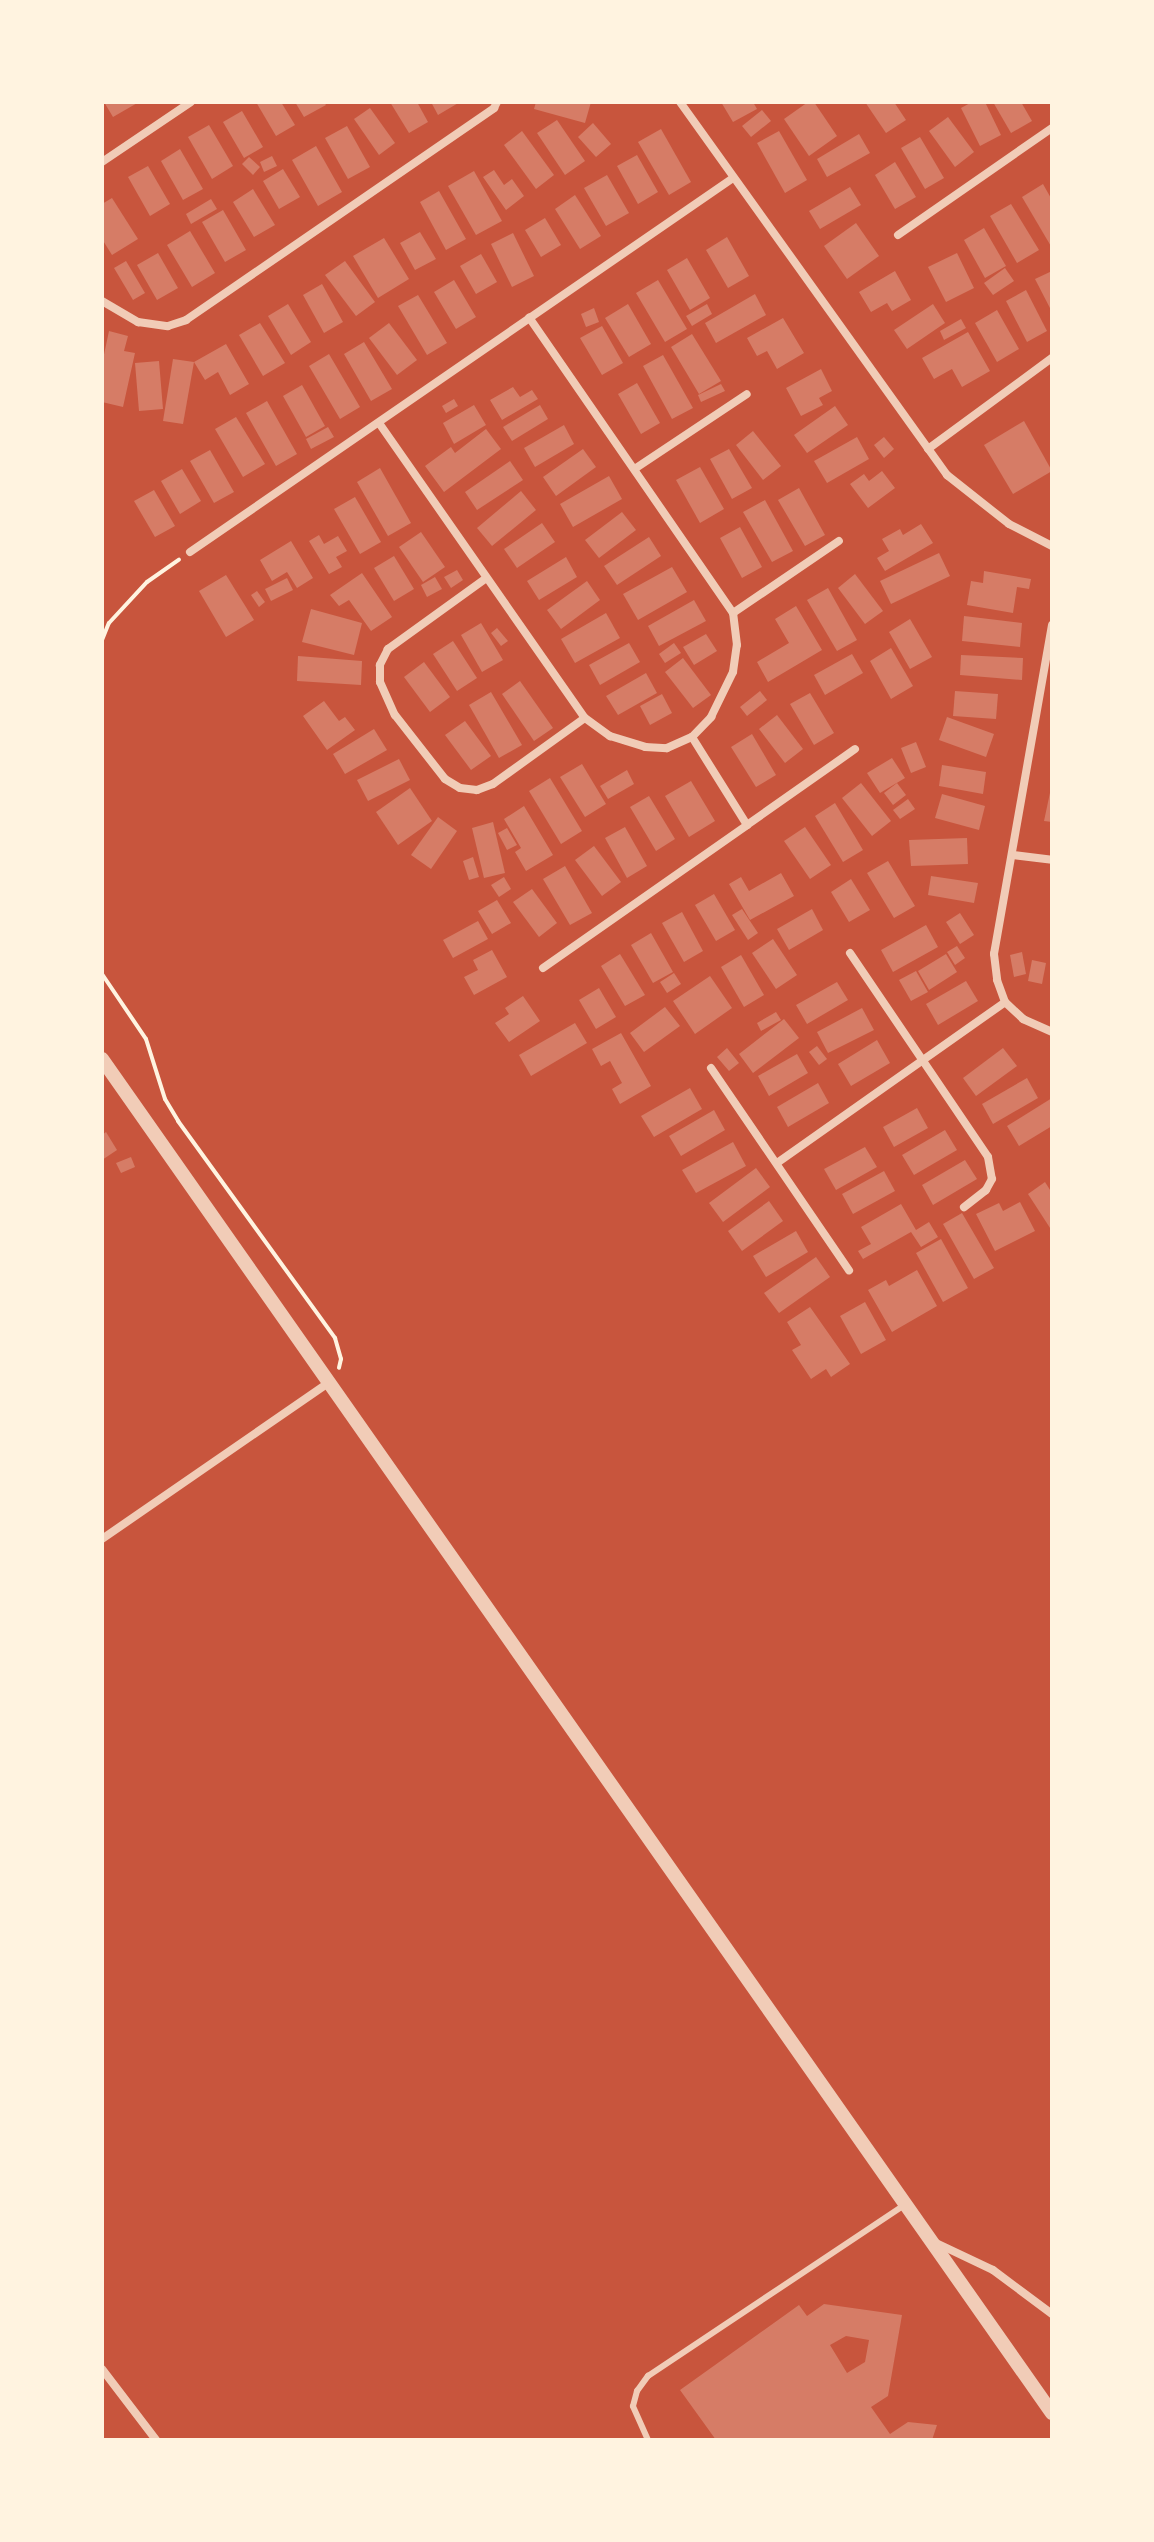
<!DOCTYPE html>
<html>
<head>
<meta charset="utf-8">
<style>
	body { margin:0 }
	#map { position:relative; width:1154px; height:2542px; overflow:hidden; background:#c8553d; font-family:"Archivo Narrow",sans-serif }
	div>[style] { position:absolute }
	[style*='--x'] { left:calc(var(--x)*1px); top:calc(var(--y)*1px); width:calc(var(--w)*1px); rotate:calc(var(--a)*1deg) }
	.building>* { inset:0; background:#d67c66 }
	.path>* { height:4px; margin:-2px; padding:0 2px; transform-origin:2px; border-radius:2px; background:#fff3e0 }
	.service>* { height:6px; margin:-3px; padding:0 3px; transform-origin:3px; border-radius:3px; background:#f1ccb7 }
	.minor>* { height:8px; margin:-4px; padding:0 4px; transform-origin:4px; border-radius:4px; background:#f1ccb7 }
	.tertiary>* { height:14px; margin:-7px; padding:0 7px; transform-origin:7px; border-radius:7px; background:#f1ccb7 }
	span { translate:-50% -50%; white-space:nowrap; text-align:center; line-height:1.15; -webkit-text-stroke:6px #fff3e0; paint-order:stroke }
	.frame { position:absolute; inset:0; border:104px solid #fff3e0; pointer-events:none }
</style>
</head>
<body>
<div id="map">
	<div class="building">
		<i style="clip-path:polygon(104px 102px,139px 102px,113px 117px)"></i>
		<i style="clip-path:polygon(256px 102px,281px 102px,295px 125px,276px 136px)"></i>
		<i style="clip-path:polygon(295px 102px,324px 102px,326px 105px,304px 117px)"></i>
		<i style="clip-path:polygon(390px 102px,417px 102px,428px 122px,409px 133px)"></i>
		<i style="clip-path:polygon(431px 102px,460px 102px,438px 115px)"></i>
		<i style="clip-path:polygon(536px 102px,591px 102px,585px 123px,534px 109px)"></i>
		<i style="clip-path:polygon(721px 102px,753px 102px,757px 109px,733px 122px)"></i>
		<i style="clip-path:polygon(808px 102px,814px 102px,837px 136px,809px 156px,784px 119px)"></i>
		<i style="clip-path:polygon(865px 102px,894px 102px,906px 120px,886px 133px)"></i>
		<i style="clip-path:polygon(972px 102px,985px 102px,1001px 135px,980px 146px,961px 108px)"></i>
		<i style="clip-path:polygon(993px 102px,1021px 102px,1032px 121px,1011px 133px)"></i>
		<i style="clip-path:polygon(370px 108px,395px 143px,379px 155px,354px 119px)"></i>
		<i style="clip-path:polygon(762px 110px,771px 121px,751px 137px,742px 126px)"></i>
		<i style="clip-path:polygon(242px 111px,263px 147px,244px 158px,223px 122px)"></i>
		<i style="clip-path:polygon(948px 117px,974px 152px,955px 167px,929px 131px)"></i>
		<i style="clip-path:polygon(557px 120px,585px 161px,565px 175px,537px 133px)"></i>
		<i style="clip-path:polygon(593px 123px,611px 144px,596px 157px,578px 137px)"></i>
		<i style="clip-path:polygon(209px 125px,233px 166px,212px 179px,188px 137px)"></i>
		<i style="clip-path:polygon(347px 126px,370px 167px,348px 179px,325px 138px)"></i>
		<i style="clip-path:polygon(661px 129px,691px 182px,669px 195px,638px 142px)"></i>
		<i style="clip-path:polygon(522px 131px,554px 175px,536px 189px,504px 145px)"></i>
		<i style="clip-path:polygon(779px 131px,807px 180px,785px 193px,757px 143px)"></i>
		<i style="clip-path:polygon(859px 134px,870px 153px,827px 177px,817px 159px)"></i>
		<i style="clip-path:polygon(920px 137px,944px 178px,925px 189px,901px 148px)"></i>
		<i style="clip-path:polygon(316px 146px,342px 192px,318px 206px,292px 160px)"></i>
		<i style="clip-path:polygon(180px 149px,203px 189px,183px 200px,161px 161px)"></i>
		<i style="clip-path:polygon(637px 155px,658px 192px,638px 204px,617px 166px)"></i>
		<i style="clip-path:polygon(272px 156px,277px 166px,264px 172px,260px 162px)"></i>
		<i style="clip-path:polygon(249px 157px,260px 167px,253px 175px,242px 164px)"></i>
		<i style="clip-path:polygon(895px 162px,916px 197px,895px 209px,875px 175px)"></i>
		<i style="clip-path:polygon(148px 166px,170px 204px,150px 216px,128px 177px)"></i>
		<i style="clip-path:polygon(283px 169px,300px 197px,279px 209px,263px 181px)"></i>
		<i style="clip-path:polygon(494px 170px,504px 185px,512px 179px,524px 196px,506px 210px,483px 177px)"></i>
		<i style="clip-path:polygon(474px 171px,502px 221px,476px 235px,448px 186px)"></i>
		<i style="clip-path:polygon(607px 175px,629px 213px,606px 226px,584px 188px)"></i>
		<i style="clip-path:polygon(1043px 184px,1052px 200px,1052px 248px,1022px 197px)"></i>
		<i style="clip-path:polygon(850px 187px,861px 205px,820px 229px,809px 211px)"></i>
		<i style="clip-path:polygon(253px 189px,275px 225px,254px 237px,233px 202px)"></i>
		<i style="clip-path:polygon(439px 191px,466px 239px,446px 250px,420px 202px)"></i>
		<i style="clip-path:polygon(575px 195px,601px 236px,580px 249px,555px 209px)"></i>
		<i style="clip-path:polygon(112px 198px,138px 239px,112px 255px,102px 239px,102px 204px)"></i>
		<i style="clip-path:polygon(211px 199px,217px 209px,191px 224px,186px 214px)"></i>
		<i style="clip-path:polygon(1011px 204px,1039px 250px,1017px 263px,990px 216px)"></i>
		<i style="clip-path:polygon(223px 210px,246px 250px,225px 262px,202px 222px)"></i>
		<i style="clip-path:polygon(545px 218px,561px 245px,541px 257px,525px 230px)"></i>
		<i style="clip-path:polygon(856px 223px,879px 256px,847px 279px,824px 246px)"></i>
		<i style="clip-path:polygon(984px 228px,1006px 266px,985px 278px,964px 240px)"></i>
		<i style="clip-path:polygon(190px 231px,215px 273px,192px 287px,167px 245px)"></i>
		<i style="clip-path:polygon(420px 232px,436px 259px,415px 270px,400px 243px)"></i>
		<i style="clip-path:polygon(513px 233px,534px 276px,512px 287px,491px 244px)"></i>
		<i style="clip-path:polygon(727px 237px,749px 276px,728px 288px,706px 250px)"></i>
		<i style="clip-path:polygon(384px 238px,409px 279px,378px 298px,353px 256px)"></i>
		<i style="clip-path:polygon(158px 253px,178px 288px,157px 300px,137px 265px)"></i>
		<i style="clip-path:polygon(957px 253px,974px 288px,946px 302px,928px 267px)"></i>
		<i style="clip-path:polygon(481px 254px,497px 282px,476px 294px,460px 266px)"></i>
		<i style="clip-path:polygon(687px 258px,710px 298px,690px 310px,667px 270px)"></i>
		<i style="clip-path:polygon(126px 261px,145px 293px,133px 300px,114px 268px)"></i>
		<i style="clip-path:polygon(345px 261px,375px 302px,356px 316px,325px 275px)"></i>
		<i style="clip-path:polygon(1005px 268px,1014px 281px,993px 295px,984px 283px)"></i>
		<i style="clip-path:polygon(895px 271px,911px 300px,892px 311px,887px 303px,871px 312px,859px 292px)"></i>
		<i style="clip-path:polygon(1052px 271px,1052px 312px,1035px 279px)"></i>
		<i style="clip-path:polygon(454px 280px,476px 317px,456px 329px,434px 292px)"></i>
		<i style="clip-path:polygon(658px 280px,687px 329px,665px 342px,636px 293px)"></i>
		<i style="clip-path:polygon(322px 284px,343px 322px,324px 333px,303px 295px)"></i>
		<i style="clip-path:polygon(1026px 290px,1047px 331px,1027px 342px,1006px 301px)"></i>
		<i style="clip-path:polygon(755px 294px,766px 315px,716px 343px,705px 323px)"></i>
		<i style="clip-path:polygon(418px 295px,447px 343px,427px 355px,398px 306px)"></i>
		<i style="clip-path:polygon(288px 304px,311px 342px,291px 355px,268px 316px)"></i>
		<i style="clip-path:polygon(628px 304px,651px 344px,629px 357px,605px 318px)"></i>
		<i style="clip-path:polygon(707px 304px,712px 314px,692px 326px,686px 316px)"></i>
		<i style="clip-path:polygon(933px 304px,945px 323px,907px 349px,894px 330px)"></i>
		<i style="clip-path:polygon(594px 308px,599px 322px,586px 327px,581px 314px)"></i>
		<i style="clip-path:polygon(997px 310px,1019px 349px,997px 362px,975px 323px)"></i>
		<i style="clip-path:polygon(783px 318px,804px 353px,777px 369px,767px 351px,757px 356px,747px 338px)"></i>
		<i style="clip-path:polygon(961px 319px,966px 328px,944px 340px,940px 331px)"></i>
		<i style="clip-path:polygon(260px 323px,285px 363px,263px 376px,239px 335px)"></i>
		<i style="clip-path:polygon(389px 323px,417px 360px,397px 375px,369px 338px)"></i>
		<i style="clip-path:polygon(602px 326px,623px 363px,602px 375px,580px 338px)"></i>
		<i style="clip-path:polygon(109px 331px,128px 336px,124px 351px,135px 353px,123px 407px,102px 402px,102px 364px)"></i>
		<i style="clip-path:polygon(968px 332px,990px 371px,962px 387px,952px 369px,934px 379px,922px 358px)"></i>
		<i style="clip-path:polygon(692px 334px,721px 381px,699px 394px,671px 347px)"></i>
		<i style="clip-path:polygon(364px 342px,392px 389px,371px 401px,344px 354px)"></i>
		<i style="clip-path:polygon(226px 344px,249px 384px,230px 395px,218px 372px,205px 380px,194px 362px)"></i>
		<i style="clip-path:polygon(329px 354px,360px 407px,340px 419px,309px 366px)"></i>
		<i style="clip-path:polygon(663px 355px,693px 408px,672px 419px,643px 366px)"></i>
		<i style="clip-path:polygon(173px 359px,194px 362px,183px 424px,163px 421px)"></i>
		<i style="clip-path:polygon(159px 361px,163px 409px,139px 411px,135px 363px)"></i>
		<i style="clip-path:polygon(821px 369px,832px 391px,819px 398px,823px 405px,801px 416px,786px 388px)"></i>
		<i style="clip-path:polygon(637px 383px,660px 423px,641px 434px,618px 394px)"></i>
		<i style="clip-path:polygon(721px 384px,725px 391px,701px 402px,698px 395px)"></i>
		<i style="clip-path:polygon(302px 385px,325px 426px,306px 437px,283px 396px)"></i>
		<i style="clip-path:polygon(513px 387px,520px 397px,532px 390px,538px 399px,502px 420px,490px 400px)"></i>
		<i style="clip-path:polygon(454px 399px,458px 406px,446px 413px,442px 406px)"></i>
		<i style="clip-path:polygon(267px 401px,297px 454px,276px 466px,246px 413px)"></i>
		<i style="clip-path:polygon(474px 405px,486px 425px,454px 444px,443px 423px)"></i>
		<i style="clip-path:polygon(540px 405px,548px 419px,512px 441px,503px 427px)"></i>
		<i style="clip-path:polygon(835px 406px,848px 425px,807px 453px,794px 435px)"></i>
		<i style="clip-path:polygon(236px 417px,265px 464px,243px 477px,215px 429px)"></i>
		<i style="clip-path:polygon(1024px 421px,1052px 471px,1013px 494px,984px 445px)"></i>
		<i style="clip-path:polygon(564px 425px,574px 444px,535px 467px,524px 448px)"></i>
		<i style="clip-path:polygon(328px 427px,334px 437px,311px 449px,306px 439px)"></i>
		<i style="clip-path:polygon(486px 429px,501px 449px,444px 492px,425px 466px,451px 447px,455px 453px)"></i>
		<i style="clip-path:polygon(753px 431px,781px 466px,763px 480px,736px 445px)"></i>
		<i style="clip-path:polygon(857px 437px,869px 459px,827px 483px,814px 461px)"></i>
		<i style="clip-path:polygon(884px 437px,894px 449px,884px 458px,874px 445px)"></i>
		<i style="clip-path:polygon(583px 449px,596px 467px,556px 496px,543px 477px)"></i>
		<i style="clip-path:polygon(729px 449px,752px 488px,732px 499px,710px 459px)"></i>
		<i style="clip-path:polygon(210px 450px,234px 492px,214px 503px,190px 461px)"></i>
		<i style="clip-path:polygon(510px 461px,523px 480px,477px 510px,465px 492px)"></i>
		<i style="clip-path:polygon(700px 467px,724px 509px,700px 523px,676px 480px)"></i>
		<i style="clip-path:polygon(380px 468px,411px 523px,388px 536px,357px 482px)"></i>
		<i style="clip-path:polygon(182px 469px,201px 501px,180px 514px,161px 481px)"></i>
		<i style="clip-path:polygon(882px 471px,895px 488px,868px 508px,850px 484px,864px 474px,869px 481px)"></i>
		<i style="clip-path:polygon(609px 476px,622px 499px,573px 527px,560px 504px)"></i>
		<i style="clip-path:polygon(799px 488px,825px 535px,805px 546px,778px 500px)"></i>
		<i style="clip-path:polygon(154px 490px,175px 526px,155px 537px,134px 501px)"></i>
		<i style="clip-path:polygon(521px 491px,536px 510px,492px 546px,477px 528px)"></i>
		<i style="clip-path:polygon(355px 497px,381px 542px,360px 554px,334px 509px)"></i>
		<i style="clip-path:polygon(765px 500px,793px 551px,772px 562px,743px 512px)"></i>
		<i style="clip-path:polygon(622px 512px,636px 530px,599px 558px,585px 540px)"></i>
		<i style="clip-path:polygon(542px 523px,555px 542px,517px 568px,504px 549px)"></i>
		<i style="clip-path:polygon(921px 524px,933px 543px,885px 571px,877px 558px,889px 551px,882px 539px,900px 529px,903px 535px)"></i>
		<i style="clip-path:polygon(740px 527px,762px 567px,742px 578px,720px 538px)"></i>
		<i style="clip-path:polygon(421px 532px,445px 567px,423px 582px,399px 547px)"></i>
		<i style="clip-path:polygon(319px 535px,324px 544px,338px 536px,347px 551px,336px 557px,342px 567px,329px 574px,309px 541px)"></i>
		<i style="clip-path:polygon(649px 537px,661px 556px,617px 585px,604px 566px)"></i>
		<i style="clip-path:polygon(291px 541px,313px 578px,297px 588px,287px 572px,272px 581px,260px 560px)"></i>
		<i style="clip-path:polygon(939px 553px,950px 576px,891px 604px,880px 581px)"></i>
		<i style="clip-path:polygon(394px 556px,414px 589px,394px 601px,374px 568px)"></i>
		<i style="clip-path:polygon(566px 557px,577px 577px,539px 600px,527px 581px)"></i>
		<i style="clip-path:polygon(672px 567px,687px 592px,638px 620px,623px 594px)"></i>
		<i style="clip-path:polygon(457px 570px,463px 580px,451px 588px,444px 577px)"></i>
		<i style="clip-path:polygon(984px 571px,1031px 579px,1029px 589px,1017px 587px,1013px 613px,967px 605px,971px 581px,983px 583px)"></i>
		<i style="clip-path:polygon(362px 573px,392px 617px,371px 631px,349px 600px,339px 606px,330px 595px)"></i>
		<i style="clip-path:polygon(855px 574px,883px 611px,865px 624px,838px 588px)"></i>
		<i style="clip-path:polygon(226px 575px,254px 620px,226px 637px,199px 591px)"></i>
		<i style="clip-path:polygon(435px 577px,442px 589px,427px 597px,421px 585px)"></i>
		<i style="clip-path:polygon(287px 578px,293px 590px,271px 601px,265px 589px)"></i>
		<i style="clip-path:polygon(587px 581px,600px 600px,561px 629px,547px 610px)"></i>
		<i style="clip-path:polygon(828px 588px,857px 640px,837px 651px,807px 600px)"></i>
		<i style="clip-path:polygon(257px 591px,265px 602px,259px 607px,251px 595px)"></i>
		<i style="clip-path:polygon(694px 600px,706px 621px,659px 646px,648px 626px)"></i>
		<i style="clip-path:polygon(796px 606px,822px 650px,768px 682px,757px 662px,789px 643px,775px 619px)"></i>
		<i style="clip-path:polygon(311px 609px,362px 623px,354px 655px,302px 642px)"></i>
		<i style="clip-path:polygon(606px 613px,620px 638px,575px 663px,561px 639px)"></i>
		<i style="clip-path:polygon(964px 616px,1022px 623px,1020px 647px,962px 641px)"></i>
		<i style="clip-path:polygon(910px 619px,932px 657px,910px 669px,889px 632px)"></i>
		<i style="clip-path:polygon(481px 623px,503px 660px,482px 672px,461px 635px)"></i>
		<i style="clip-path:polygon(497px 628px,508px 641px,501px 646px,491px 633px)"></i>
		<i style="clip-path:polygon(706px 634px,717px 651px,694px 665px,683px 647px)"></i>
		<i style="clip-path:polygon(453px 641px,477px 678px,457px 691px,433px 654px)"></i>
		<i style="clip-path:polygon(629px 643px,640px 662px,600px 685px,589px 665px)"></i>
		<i style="clip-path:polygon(674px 643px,681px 653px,665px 663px,659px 654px)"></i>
		<i style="clip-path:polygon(891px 648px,913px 686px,891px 699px,870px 661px)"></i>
		<i style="clip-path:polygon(852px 654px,863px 673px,825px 695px,814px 675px)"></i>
		<i style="clip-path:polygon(961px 655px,1023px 658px,1022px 680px,960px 675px)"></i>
		<i style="clip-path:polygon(298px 656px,362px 661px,361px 685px,297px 681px)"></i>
		<i style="clip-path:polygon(683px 658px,711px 695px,693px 708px,665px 672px)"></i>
		<i style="clip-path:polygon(424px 662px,450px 697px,430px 712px,404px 677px)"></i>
		<i style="clip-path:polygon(646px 673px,657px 693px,618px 715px,606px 696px)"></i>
		<i style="clip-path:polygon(520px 681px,553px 728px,534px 741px,502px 694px)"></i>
		<i style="clip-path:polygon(760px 691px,767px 700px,747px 716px,740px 707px)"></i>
		<i style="clip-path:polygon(955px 691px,998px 694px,996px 719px,953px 716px)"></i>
		<i style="clip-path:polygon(491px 692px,522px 745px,499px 758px,469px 705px)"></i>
		<i style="clip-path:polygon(810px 693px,834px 733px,814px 745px,790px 704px)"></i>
		<i style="clip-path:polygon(662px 694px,672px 713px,650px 725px,640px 706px)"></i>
		<i style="clip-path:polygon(324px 701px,339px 721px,345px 717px,355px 730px,327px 750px,303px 716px)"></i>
		<i style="clip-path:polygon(777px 715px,803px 749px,785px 763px,759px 729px)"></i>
		<i style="clip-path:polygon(947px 717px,994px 734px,986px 757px,939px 740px)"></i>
		<i style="clip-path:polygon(465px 721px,491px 756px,471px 770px,445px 735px)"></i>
		<i style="clip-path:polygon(374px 729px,387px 750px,345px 774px,333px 754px)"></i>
		<i style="clip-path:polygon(752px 734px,776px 775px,756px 787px,731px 747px)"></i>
		<i style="clip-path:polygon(916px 742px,926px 767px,911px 773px,901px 748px)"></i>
		<i style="clip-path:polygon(892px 758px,905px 778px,880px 793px,867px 773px)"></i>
		<i style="clip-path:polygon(399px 759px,410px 780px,368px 801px,357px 780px)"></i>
		<i style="clip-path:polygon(582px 764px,606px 804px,585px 817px,560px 777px)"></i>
		<i style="clip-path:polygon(942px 765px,986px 772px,983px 794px,939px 786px)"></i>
		<i style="clip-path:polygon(627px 770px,634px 784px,608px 799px,600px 786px)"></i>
		<i style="clip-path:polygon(550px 778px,582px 831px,561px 844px,529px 791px)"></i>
		<i style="clip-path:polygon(691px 781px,715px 821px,689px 837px,665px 796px)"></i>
		<i style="clip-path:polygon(861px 783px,891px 821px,872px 836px,842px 798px)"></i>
		<i style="clip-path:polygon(897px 783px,906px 795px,893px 805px,884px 793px)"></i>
		<i style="clip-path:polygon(410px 788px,432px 821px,398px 845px,376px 812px)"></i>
		<i style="clip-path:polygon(1051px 788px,1052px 788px,1052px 822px,1044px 821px)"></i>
		<i style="clip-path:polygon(942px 794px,985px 806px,979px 830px,935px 818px)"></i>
		<i style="clip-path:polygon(649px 796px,675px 839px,656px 851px,630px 807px)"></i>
		<i style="clip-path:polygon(908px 799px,915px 809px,900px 819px,893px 810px)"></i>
		<i style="clip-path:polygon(835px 803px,863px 850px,843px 862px,815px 816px)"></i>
		<i style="clip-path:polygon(524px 806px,553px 855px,526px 871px,515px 852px,521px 848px,504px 819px)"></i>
		<i style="clip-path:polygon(438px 817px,457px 831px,431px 869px,411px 855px)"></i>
		<i style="clip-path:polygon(493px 822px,505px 873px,484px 878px,472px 828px)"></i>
		<i style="clip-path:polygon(625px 827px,647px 866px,627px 878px,605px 838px)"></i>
		<i style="clip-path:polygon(805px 827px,831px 865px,810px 879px,784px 841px)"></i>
		<i style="clip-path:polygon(507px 828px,517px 845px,507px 850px,498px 833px)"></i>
		<i style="clip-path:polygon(967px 838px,968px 864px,911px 866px,909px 840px)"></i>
		<i style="clip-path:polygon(594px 846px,621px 882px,602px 896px,575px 860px)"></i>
		<i style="clip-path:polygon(473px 857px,479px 877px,469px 880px,463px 861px)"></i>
		<i style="clip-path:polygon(888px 861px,915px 906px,894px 918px,867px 873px)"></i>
		<i style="clip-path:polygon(565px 866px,592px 913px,570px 925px,543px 879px)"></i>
		<i style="clip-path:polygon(781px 873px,794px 896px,750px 920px,729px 884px,741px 877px,749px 891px)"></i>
		<i style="clip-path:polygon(931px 876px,978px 883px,974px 903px,928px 895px)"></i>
		<i style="clip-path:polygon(504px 877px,511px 889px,499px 897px,491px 885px)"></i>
		<i style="clip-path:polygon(851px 879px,870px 910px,849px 922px,831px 892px)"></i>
		<i style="clip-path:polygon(532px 889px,557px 923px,539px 937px,513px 902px)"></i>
		<i style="clip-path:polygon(714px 894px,735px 930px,716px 941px,695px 905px)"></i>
		<i style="clip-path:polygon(497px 900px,511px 923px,492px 934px,478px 911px)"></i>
		<i style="clip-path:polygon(742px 909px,758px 933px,748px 940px,732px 915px)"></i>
		<i style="clip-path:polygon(812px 909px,823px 930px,789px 950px,777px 929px)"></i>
		<i style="clip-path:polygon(682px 912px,703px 951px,684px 962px,662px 923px)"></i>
		<i style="clip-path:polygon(960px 913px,974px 935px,960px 944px,946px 922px)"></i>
		<i style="clip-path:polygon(478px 921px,488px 939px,453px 958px,443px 940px)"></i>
		<i style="clip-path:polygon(926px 925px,938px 947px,893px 972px,881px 950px)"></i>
		<i style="clip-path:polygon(651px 933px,673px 972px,653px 983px,631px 945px)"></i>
		<i style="clip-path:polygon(773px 939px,797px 975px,776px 989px,752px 953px)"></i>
		<i style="clip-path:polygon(957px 946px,965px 958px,955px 965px,947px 952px)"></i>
		<i style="clip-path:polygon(492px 950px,507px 977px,474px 995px,464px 977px,478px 970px,473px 960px)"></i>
		<i style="clip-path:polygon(1022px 952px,1026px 974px,1014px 977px,1010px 955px)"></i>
		<i style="clip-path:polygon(620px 954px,645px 995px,625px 1006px,601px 966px)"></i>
		<i style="clip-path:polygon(946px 954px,957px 972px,929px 990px,918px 971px)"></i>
		<i style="clip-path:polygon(741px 955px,764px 995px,744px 1007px,721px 967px)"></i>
		<i style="clip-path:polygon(1032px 960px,1046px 963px,1042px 984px,1028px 981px)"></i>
		<i style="clip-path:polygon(916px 971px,928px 992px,911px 1001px,899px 980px)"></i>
		<i style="clip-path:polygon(674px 973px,681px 984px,667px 993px,660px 982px)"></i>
		<i style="clip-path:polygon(710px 976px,732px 1008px,695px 1034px,673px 1001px)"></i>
		<i style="clip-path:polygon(966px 981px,978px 1001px,938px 1025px,926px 1004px)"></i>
		<i style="clip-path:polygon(837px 982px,848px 1000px,807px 1024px,796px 1005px)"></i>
		<i style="clip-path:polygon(599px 988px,616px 1017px,596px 1029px,579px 1000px)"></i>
		<i style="clip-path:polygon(523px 996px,540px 1021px,509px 1042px,495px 1023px,509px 1014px,505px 1008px)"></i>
		<i style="clip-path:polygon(665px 1007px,680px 1026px,644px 1052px,630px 1033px)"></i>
		<i style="clip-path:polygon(862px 1008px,874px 1030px,828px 1053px,817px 1032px)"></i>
		<i style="clip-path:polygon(776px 1012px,781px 1020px,761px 1031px,757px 1023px)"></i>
		<i style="clip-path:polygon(784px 1019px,799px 1038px,753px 1073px,739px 1054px)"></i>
		<i style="clip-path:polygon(575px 1023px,587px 1043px,531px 1076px,519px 1055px)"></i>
		<i style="clip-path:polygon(621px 1033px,651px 1086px,620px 1104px,612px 1089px,622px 1083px,610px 1061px,601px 1066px,592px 1049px)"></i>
		<i style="clip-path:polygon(877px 1040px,890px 1063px,851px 1086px,838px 1064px)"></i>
		<i style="clip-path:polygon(817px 1046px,827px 1059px,819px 1065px,809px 1052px)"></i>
		<i style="clip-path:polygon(727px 1048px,739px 1063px,729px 1071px,717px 1057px)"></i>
		<i style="clip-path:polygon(1003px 1048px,1017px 1066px,976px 1096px,963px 1078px)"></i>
		<i style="clip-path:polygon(797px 1054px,808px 1073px,769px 1096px,758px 1076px)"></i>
		<i style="clip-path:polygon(1027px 1078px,1038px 1098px,993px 1124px,982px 1104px)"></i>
		<i style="clip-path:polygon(818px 1083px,829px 1103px,788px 1127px,777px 1107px)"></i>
		<i style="clip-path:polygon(690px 1088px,702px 1109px,654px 1137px,641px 1116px)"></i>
		<i style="clip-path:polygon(1052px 1098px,1052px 1126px,1019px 1146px,1007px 1126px)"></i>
		<i style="clip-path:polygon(917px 1108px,928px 1128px,894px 1147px,883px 1127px)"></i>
		<i style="clip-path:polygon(714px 1110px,725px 1130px,681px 1156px,669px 1136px)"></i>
		<i style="clip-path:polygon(945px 1130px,957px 1150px,914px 1175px,902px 1155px)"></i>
		<i style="clip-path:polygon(106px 1132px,117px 1150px,102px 1160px,102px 1135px)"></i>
		<i style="clip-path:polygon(733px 1142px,746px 1166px,696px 1193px,682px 1170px)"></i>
		<i style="clip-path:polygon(865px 1147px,877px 1167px,836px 1190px,824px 1169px)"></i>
		<i style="clip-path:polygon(131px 1157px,135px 1167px,121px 1173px,116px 1163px)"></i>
		<i style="clip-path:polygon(965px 1160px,977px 1179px,933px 1205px,922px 1185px)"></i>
		<i style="clip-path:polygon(756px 1168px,770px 1187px,723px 1222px,709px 1203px)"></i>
		<i style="clip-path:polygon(884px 1171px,895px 1191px,853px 1214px,842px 1194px)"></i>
		<i style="clip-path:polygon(1045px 1182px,1052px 1193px,1052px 1231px,1028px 1194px)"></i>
		<i style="clip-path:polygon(769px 1201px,783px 1221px,742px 1251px,728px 1231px)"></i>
		<i style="clip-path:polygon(1020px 1202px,1035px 1231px,995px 1251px,976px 1214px,999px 1203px,1003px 1211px)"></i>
		<i style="clip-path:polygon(901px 1204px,916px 1230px,929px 1222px,938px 1237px,921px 1247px,911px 1232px,863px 1259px,858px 1251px,871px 1244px,861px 1227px)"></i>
		<i style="clip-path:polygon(962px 1213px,994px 1268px,974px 1279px,943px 1224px)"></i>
		<i style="clip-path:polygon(796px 1231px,808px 1252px,766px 1277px,753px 1256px)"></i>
		<i style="clip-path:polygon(941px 1239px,968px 1288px,943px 1302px,916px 1253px)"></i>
		<i style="clip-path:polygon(816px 1257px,830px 1277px,779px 1313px,764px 1293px)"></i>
		<i style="clip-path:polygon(917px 1270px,937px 1306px,892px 1332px,868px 1290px,886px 1280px,889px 1286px)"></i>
		<i style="clip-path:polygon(865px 1302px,886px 1340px,861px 1354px,840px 1316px)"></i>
		<i style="clip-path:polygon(810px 1307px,850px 1364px,831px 1377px,826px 1369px,811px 1379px,792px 1350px,801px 1345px,787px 1322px)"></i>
		<i style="clip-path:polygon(evenodd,824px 2304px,902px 2315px,888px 2396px,871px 2407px,890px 2434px,908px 2422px,937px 2425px,932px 2440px,716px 2440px,680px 2390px,799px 2305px,807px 2316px,824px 2304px,846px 2336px,869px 2340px,865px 2362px,847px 2373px,830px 2345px,846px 2336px)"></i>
	</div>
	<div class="path">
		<i style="--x:102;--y:640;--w:18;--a:-68"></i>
		<i style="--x:109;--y:623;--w:56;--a:-47.2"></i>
		<i style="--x:147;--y:582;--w:39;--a:-35"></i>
		<i style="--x:102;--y:974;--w:78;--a:55.9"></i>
		<i style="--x:146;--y:1039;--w:63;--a:72.4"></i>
		<i style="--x:165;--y:1099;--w:26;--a:59"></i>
		<i style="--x:178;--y:1121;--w:268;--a:54.1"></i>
		<i style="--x:335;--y:1338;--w:22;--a:74"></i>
		<i style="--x:341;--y:1359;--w:9;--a:103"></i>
	</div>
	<div class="service">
		<i style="--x:648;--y:2440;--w:37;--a:-114"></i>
		<i style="--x:633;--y:2406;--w:16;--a:-75"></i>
		<i style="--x:637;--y:2391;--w:19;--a:-54"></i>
		<i style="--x:648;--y:2376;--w:310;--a:-33.7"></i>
	</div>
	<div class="minor">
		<i style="--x:680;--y:102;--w:459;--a:54.4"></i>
		<i style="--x:947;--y:475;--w:79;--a:38.3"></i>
		<i style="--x:1009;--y:524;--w:48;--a:27.1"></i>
		<i style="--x:102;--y:162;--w:107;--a:-34"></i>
		<i style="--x:898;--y:235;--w:188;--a:-34.8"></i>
		<i style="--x:102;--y:301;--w:42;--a:30.3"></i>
		<i style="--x:138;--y:322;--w:30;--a:8"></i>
		<i style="--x:168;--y:326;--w:19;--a:-18"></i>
		<i style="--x:186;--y:320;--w:374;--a:-34.5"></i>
		<i style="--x:494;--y:108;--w:7;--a:-63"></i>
		<i style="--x:379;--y:423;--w:360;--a:55.1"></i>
		<i style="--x:585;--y:718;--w:31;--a:36"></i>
		<i style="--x:610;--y:736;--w:37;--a:17"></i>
		<i style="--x:645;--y:747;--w:22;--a:3"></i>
		<i style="--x:667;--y:748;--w:27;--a:-24"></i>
		<i style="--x:692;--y:737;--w:28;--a:-46"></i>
		<i style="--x:711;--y:717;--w:50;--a:-63.9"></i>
		<i style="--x:733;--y:672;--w:27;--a:-82"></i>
		<i style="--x:737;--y:645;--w:32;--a:-97"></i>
		<i style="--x:733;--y:613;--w:359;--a:-124.6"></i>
		<i style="--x:928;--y:449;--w:154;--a:-36.3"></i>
		<i style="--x:636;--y:468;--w:133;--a:-33.7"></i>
		<i style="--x:190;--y:552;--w:659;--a:-34.56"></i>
		<i style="--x:485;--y:579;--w:120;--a:144.2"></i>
		<i style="--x:388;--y:649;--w:18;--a:117"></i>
		<i style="--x:380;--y:665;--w:17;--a:90"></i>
		<i style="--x:380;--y:682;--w:36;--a:66"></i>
		<i style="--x:395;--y:715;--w:81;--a:52"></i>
		<i style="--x:445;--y:779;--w:17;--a:31"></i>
		<i style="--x:460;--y:788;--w:17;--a:7"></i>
		<i style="--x:477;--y:790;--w:17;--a:-21"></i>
		<i style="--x:493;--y:784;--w:113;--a:-35.7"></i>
		<i style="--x:733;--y:613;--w:128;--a:-34.2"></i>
		<i style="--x:1052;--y:625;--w:334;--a:100"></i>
		<i style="--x:994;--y:954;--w:26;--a:83"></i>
		<i style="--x:997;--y:980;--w:23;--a:70"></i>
		<i style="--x:1005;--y:1002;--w:25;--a:43"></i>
		<i style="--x:1023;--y:1019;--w:32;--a:24"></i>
		<i style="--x:692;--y:737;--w:104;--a:58"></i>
		<i style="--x:747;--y:825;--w:132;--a:-35.1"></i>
		<i style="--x:1013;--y:855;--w:39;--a:7"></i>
		<i style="--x:850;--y:953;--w:246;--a:55.9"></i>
		<i style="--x:988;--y:1157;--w:22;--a:80"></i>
		<i style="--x:992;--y:1179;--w:13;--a:119"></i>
		<i style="--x:986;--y:1190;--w:28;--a:142"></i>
		<i style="--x:543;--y:968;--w:249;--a:-35"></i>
		<i style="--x:711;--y:1068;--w:245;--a:55.7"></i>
		<i style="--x:777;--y:1163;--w:279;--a:-35.2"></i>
		<i style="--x:102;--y:1539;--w:275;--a:-34.6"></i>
		<i style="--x:934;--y:2242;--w:65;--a:25.4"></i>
		<i style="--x:993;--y:2270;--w:74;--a:36.7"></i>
		<i style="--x:102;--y:2369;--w:89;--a:52.7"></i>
	</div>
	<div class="tertiary">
		<i style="--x:102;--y:1059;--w:1654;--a:54.95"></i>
	</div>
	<div class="frame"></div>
</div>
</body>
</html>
